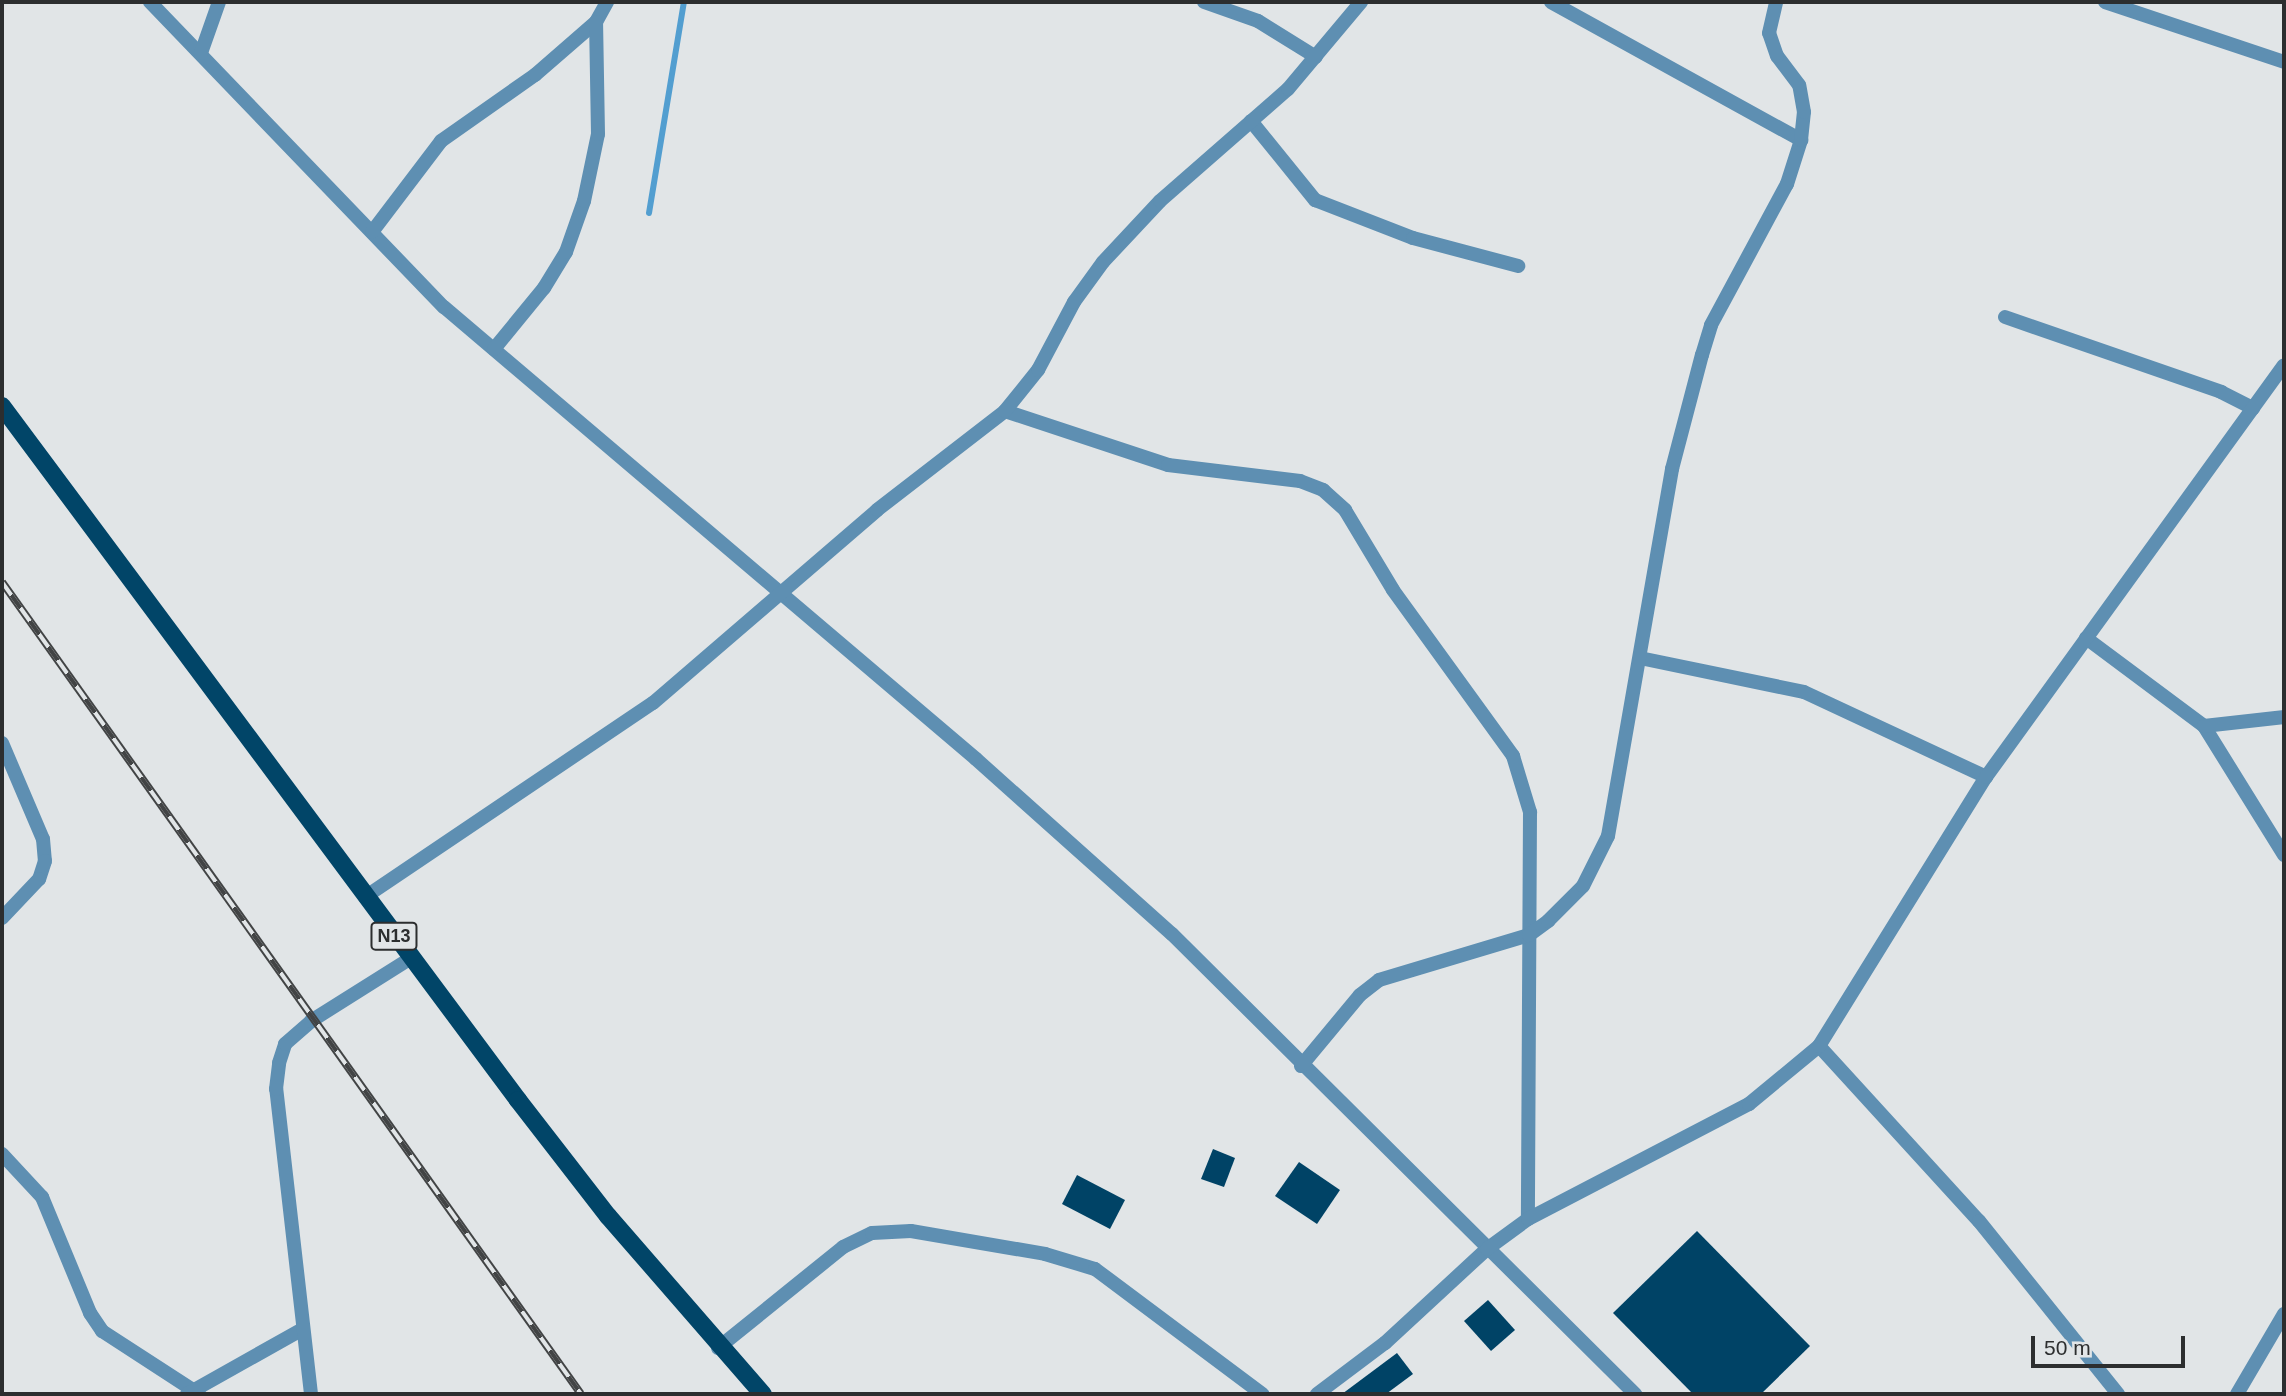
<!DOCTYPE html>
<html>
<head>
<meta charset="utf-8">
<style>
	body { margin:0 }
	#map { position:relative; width:2286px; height:1396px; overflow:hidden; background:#e1e5e7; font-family:Helvetica,sans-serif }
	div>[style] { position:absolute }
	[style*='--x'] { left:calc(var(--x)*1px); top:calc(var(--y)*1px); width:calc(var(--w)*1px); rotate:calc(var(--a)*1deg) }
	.stream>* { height:6px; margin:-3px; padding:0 3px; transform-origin:3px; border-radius:3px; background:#529ed0 }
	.building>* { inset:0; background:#004366 }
	.street>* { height:14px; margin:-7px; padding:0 7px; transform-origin:7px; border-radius:7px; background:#5e8fb2 }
	.primary>* { height:18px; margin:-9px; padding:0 9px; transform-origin:9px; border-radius:9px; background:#014568 }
	.rail>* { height:8px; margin-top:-4px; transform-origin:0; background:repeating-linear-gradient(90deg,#e1e5e7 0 16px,#424445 0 32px); box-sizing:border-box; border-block:2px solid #424445 }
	span { translate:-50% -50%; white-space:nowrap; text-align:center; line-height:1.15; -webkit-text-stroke:7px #e1e5e7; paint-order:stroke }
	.shield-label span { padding:2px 5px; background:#e1e5e7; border:2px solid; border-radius:5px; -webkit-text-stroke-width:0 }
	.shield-label { font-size:18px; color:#2c2e2f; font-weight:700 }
	.frame { position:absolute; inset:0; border:4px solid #2c2e2f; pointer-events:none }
	.scale { position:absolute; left:2031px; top:1336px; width:154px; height:32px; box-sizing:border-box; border:4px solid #2c2e2f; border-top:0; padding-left:9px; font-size:21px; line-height:24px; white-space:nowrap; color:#2c2e2f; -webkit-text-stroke:5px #e1e5e7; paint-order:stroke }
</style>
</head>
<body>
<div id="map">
	<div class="stream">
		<i style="--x:649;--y:213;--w:214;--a:-80.6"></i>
	</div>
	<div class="building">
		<i style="clip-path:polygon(1213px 1149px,1235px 1158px,1224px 1187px,1201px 1179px)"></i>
		<i style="clip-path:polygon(1299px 1162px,1340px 1190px,1317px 1224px,1275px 1196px)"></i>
		<i style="clip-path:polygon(1077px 1175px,1125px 1200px,1110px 1229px,1062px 1204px)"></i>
		<i style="clip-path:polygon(1697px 1231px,1810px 1346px,1761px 1394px,1693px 1394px,1613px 1313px)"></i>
		<i style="clip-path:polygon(1488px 1300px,1515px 1330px,1491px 1351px,1464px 1321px)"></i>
		<i style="clip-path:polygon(1397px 1353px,1413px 1374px,1386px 1394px,1342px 1394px)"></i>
	</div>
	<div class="street">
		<i style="--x:150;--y:2;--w:424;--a:46.1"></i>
		<i style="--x:444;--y:307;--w:698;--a:40.35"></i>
		<i style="--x:976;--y:759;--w:263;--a:41.8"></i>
		<i style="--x:1172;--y:934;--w:653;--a:44.81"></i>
		<i style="--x:1204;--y:2;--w:57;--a:19.4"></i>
		<i style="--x:1258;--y:21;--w:68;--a:31.8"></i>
		<i style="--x:1551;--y:2;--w:286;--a:28.9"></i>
		<i style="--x:2105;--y:2;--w:189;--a:18.5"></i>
		<i style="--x:201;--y:53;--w:54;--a:-70.6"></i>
		<i style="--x:1251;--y:121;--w:102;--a:51"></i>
		<i style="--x:1315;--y:200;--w:105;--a:21.2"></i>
		<i style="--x:1413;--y:238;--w:109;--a:14.9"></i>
		<i style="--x:372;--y:232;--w:114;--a:-52.8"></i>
		<i style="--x:441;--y:141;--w:115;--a:-35.1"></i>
		<i style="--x:535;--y:75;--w:81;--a:-41"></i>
		<i style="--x:596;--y:22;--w:23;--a:-61"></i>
		<i style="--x:2005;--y:317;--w:229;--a:19.1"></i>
		<i style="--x:2221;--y:392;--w:36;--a:27"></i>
		<i style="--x:494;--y:349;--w:79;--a:-50.7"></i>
		<i style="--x:544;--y:288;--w:42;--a:-58.6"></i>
		<i style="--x:566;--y:252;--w:54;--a:-70.6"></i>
		<i style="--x:584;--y:201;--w:68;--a:-78.2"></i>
		<i style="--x:598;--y:134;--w:112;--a:-91"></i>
		<i style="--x:1005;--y:411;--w:172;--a:18.3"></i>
		<i style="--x:1168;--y:465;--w:133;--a:6.9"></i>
		<i style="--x:1300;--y:481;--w:25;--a:21"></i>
		<i style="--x:1323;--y:490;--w:30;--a:42"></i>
		<i style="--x:1345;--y:510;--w:93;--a:59"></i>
		<i style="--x:1393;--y:590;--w:205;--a:54.1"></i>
		<i style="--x:1513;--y:756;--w:59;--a:73.1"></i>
		<i style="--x:1530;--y:812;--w:407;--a:90.3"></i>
		<i style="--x:2086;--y:638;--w:147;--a:36.7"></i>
		<i style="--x:2204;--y:726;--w:152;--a:58.2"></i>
		<i style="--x:1640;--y:658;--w:167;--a:11.7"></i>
		<i style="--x:1804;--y:692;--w:201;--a:25"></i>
		<i style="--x:2204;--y:726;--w:81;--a:-6.4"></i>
		<i style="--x:2;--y:743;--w:104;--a:66.9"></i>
		<i style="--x:43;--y:839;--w:22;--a:85"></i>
		<i style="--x:45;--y:861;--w:19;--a:108"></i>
		<i style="--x:39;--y:879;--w:54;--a:133.5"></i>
		<i style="--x:365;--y:897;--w:347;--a:-34"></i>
		<i style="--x:653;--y:703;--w:296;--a:-40.7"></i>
		<i style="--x:877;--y:510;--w:162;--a:-37.7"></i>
		<i style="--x:1005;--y:411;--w:53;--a:-51.2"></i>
		<i style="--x:1038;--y:370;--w:77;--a:-62.1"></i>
		<i style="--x:1074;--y:302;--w:49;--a:-54.1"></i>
		<i style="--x:1103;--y:262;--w:83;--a:-46.9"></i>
		<i style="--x:1160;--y:201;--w:170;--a:-41.2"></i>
		<i style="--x:1288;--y:89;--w:114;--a:-50"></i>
		<i style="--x:1819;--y:1046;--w:237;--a:47.6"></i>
		<i style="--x:1979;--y:1221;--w:222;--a:51.2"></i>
		<i style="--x:1301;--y:1066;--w:92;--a:-50.3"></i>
		<i style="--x:1360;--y:995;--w:24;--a:-38"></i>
		<i style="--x:1379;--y:980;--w:157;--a:-16.7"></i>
		<i style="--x:1529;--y:935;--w:24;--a:-36"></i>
		<i style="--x:1548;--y:921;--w:49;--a:-45"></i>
		<i style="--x:1583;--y:886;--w:56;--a:-63.4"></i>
		<i style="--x:1608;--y:836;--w:373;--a:-80.1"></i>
		<i style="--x:1672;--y:469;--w:118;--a:-75.3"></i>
		<i style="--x:1702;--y:355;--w:31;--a:-73"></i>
		<i style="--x:1711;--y:325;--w:160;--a:-61.7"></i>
		<i style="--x:1787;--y:184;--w:46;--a:-72.3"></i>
		<i style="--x:1801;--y:140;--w:28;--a:-84"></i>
		<i style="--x:1804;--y:112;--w:27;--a:-100"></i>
		<i style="--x:1799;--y:85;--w:36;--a:-127"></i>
		<i style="--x:1777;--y:56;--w:24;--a:-109"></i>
		<i style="--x:1769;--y:33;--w:32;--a:-77"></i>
		<i style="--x:2;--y:1154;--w:59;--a:47.1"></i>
		<i style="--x:42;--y:1197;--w:126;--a:67.5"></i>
		<i style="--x:90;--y:1313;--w:22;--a:56"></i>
		<i style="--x:102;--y:1331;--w:116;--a:33"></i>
		<i style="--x:718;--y:1348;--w:161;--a:-38.9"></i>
		<i style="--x:843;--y:1247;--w:32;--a:-26"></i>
		<i style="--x:872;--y:1233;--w:39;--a:-3"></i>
		<i style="--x:911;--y:1231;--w:136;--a:9.7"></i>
		<i style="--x:1045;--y:1254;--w:52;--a:16.7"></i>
		<i style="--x:1095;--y:1269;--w:209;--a:36.8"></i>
		<i style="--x:187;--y:1394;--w:131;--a:-29.3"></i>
		<i style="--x:311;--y:1394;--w:307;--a:-96.5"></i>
		<i style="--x:276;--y:1089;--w:26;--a:-83"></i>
		<i style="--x:279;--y:1063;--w:20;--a:-72"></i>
		<i style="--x:285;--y:1044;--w:35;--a:-41"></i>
		<i style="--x:311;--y:1021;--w:118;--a:-32.2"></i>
		<i style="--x:1317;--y:1394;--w:85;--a:-36.9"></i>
		<i style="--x:1385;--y:1343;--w:139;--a:-42.7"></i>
		<i style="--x:1487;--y:1249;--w:51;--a:-36.2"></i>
		<i style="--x:1528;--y:1219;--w:249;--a:-27.5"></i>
		<i style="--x:1749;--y:1104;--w:91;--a:-39.6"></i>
		<i style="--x:1819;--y:1046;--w:317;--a:-58.2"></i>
		<i style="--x:1986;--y:777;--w:508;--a:-54.12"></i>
		<i style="--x:2237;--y:1394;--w:93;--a:-59.6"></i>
	</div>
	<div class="primary">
		<i style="--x:2;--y:406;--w:865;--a:53.37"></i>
		<i style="--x:518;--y:1100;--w:147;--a:52.2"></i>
		<i style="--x:608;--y:1216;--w:236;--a:49"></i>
	</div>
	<div class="rail">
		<i style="--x:2;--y:582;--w:997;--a:54.51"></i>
	</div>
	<div class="shield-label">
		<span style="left:394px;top:936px">N13</span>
	</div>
	<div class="frame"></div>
	<div class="scale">50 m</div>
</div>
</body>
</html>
